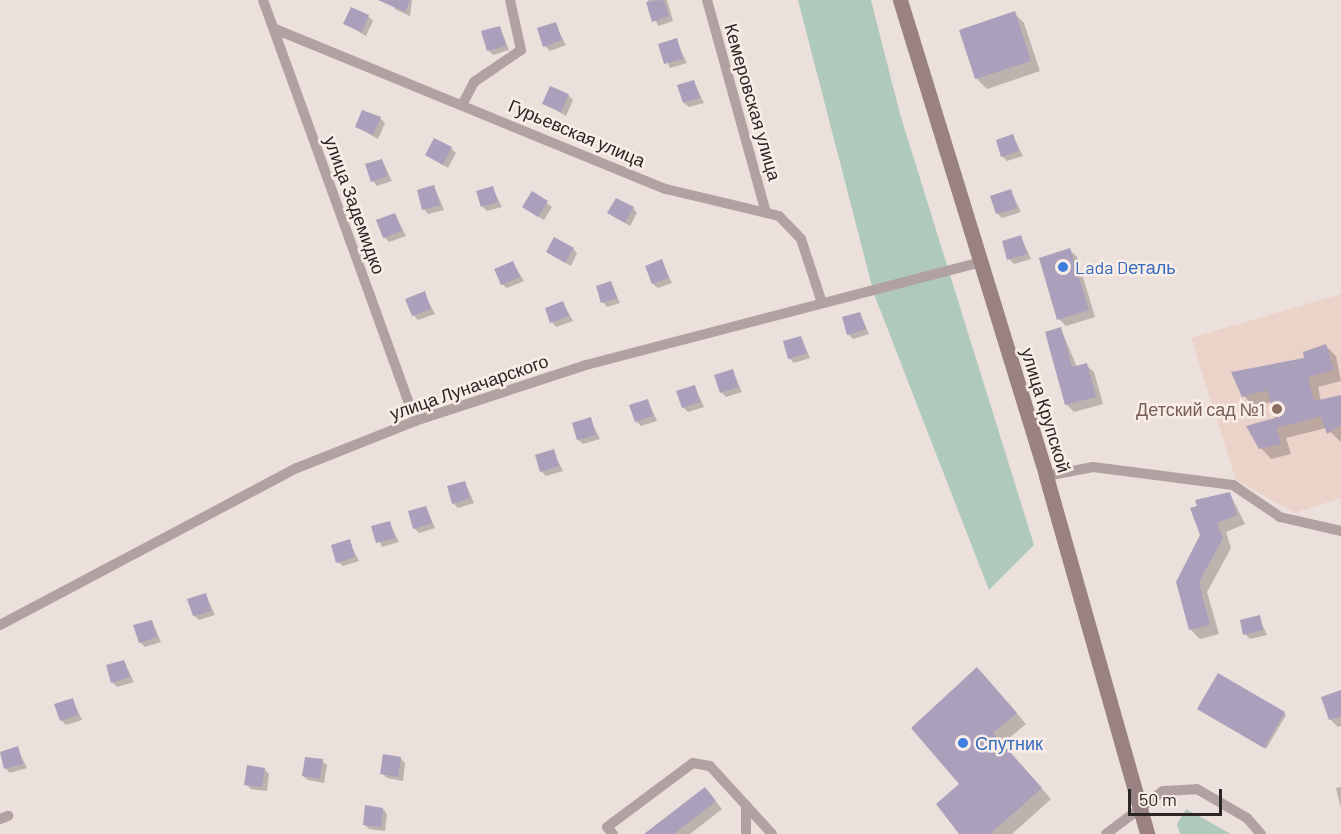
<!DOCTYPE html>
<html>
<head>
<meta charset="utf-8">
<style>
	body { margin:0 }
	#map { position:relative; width:1341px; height:834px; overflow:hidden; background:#ebe0db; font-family:Barlow,sans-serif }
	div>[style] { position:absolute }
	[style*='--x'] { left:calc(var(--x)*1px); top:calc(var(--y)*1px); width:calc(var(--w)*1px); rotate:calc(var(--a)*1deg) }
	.commercial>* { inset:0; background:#ebd3ca }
	.green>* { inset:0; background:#afc9ba }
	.shadow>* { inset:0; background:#0003 }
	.building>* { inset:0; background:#aaa0bb }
	.street>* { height:10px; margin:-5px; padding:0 5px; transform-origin:5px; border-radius:5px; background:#b1a2a1 }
	.secondary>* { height:15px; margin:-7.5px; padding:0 7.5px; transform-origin:7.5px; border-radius:7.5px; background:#998281 }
	.dots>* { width:16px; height:16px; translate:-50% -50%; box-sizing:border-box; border:3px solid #f9ede8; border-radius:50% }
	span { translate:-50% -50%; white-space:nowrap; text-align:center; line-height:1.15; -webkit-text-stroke:5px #f9ede8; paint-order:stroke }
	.street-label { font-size:18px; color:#2b2625 }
	.shop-label { font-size:18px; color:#366cbe }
	.left { translate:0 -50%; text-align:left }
	.education-label { font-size:18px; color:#785e54 }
	.right { translate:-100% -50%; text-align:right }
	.scale { position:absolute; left:1128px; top:789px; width:94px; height:27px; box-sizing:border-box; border:3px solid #2b2625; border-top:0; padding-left:8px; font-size:18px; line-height:21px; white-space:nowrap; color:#2b2625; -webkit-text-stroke:4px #f9ede8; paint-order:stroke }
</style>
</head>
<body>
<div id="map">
	<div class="commercial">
		<i style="clip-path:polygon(1341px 294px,1341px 498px,1295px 513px,1236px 480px,1191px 338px)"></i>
	</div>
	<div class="green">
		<i style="clip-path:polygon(798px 0,871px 0,900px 114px,1034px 545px,989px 590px,874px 294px)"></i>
		<i style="clip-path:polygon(1186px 809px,1231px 834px,1180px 834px,1177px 824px)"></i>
	</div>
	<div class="shadow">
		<i style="clip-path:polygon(392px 0,412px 0,410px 16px,395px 9px)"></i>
		<i style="clip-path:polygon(648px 0,667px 0,673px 21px,658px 26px)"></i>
		<i style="clip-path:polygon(1014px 13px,1024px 23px,1040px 71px,987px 89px,977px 79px,961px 31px)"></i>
		<i style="clip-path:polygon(368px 16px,373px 21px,366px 36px,345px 24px)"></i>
		<i style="clip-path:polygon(555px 24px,566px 45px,550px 51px,545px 46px)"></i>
		<i style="clip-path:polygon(500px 27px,509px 50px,493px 55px,488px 50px)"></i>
		<i style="clip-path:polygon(676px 40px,687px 63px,670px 68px,660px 45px)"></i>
		<i style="clip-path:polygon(694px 82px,704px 103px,689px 107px,684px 103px)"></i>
		<i style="clip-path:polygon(568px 95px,573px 100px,566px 116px,544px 103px)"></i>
		<i style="clip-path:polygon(380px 118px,385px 123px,378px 139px,357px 127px)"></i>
		<i style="clip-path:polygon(1013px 136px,1023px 156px,1007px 161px,1002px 156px)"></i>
		<i style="clip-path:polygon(451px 148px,456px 153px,448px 168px,427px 155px)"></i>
		<i style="clip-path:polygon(382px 160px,392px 181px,377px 186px,373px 181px)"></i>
		<i style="clip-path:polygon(434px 186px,444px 210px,428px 214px,424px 209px)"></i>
		<i style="clip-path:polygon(492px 187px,502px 207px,487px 211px,483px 207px)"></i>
		<i style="clip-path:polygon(1011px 191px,1021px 212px,1002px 218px,997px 213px)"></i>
		<i style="clip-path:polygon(533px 193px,552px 207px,544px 220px,529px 211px)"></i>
		<i style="clip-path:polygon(633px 208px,637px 213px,630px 226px,609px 213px)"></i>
		<i style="clip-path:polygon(395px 214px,406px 236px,389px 242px,384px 237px)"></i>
		<i style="clip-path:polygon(1021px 237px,1031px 259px,1014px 264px,1009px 259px)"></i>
		<i style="clip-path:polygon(573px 249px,577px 253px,571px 266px,548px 252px)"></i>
		<i style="clip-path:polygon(1070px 250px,1077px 257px,1095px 317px,1066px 326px,1059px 319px)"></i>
		<i style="clip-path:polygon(661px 261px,672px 283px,658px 288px,653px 284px)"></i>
		<i style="clip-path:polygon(513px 263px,524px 281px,507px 288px,502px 284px)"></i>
		<i style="clip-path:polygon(611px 283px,620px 303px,607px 307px,603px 302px)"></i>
		<i style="clip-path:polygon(424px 293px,435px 314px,418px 320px,413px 315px)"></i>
		<i style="clip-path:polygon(563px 303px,573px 321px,556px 327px,552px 322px)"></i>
		<i style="clip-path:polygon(860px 313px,869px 334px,853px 339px,848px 334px)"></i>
		<i style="clip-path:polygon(1061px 329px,1077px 367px,1086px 365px,1094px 372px,1103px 404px,1074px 412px,1066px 404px)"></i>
		<i style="clip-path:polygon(801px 337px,810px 358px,794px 363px,789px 358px)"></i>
		<i style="clip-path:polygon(1326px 346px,1336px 356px,1341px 381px,1318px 387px,1321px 401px,1341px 396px,1341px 442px,1326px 428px,1286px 438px,1291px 454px,1271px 459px,1261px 448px,1277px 419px,1271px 402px,1254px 407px,1244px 396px)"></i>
		<i style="clip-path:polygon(733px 371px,742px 392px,726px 397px,721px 392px)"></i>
		<i style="clip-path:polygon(695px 387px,704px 407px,688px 412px,683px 407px)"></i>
		<i style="clip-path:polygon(648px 401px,657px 421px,641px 426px,636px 421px)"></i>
		<i style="clip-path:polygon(590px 419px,600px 439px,583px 444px,578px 440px)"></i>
		<i style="clip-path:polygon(553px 451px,563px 471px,546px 476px,541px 471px)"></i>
		<i style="clip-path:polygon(465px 482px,474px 503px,458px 508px,453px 503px)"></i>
		<i style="clip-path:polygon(1230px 494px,1245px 524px,1226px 532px,1231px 548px,1207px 592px,1219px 634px,1200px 639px,1191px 630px,1177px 582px)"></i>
		<i style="clip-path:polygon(426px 507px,435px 528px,419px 533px,414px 528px)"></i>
		<i style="clip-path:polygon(389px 522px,399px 542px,382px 547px,373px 527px)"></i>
		<i style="clip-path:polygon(349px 541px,359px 561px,343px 566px,338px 562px)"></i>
		<i style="clip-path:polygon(206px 595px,215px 615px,199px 620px,194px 616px)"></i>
		<i style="clip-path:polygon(1259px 617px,1267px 635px,1250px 639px,1245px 634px)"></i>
		<i style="clip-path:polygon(152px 621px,161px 642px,145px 647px,140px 642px)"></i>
		<i style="clip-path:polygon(124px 661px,134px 682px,117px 687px,112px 682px)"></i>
		<i style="clip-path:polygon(987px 679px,1026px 724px,1002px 744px,1051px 799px,1012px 834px,961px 834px,961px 784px)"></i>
		<i style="clip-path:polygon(1341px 692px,1341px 726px,1338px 727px,1330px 719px)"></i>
		<i style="clip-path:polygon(73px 700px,82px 720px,66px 725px,61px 720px)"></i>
		<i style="clip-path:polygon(1201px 711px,1284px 713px,1286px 715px,1266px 749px)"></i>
		<i style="clip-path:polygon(17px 748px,27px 768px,10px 773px,6px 769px)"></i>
		<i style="clip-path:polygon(400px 758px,405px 763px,403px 781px,387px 778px,382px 773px)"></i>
		<i style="clip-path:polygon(322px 761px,327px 765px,324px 783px,308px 780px,303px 776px)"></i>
		<i style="clip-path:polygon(264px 769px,269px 774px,267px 791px,251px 789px,246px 784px)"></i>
		<i style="clip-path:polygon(1341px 787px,1341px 809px,1336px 788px)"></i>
		<i style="clip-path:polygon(712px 797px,722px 809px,690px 834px,647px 834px)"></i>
		<i style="clip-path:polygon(383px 809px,387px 814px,385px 831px,369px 829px,364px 824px)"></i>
	</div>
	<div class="building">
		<i style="clip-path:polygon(378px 0,410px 0,405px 12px)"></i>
		<i style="clip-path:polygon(664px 0,669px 16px,652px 22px,646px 2px)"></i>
		<i style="clip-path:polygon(351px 7px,369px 15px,362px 32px,343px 24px)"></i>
		<i style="clip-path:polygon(1015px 11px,1031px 61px,975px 79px,959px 30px)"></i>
		<i style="clip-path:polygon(556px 22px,562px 40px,543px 47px,537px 28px)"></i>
		<i style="clip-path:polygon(500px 26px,506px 46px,487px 51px,481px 31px)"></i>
		<i style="clip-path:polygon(677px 38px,683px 59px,664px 64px,658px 44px)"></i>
		<i style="clip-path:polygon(694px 80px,700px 98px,683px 103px,677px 85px)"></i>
		<i style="clip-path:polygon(550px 86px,569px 94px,561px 112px,542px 104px)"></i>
		<i style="clip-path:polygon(362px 110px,381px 117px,373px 135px,355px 127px)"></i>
		<i style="clip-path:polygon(1013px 134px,1019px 151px,1001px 157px,996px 140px)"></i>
		<i style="clip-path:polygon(434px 138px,452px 147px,443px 165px,425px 155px)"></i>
		<i style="clip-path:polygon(382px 159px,388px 176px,371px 182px,365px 164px)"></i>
		<i style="clip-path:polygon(434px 185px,440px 205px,422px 210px,417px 190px)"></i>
		<i style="clip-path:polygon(493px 186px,498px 202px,481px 207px,476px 191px)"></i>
		<i style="clip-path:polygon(1011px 189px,1017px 208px,996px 214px,990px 196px)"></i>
		<i style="clip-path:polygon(532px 191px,548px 201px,538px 217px,522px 207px)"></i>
		<i style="clip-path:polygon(616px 198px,634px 207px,625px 223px,607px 213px)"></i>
		<i style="clip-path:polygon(395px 213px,402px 231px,383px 238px,376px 220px)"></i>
		<i style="clip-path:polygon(1021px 235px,1027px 254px,1007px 260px,1002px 241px)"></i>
		<i style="clip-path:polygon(554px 237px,574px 248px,565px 263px,546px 252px)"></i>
		<i style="clip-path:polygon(1070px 248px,1089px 310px,1057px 320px,1039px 258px)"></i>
		<i style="clip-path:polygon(662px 259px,669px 278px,652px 284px,645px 266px)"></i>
		<i style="clip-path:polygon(513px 261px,520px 277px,501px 285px,494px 269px)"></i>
		<i style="clip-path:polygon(611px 281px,617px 298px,601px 303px,596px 286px)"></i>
		<i style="clip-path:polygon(425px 291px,431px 309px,412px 316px,405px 299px)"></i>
		<i style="clip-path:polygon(563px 301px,569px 316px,550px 323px,545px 308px)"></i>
		<i style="clip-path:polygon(860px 312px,866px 329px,847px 335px,842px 317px)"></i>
		<i style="clip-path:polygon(1061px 327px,1072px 367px,1087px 363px,1096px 397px,1065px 405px,1045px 332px)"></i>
		<i style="clip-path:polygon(801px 336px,807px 353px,788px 359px,783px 341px)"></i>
		<i style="clip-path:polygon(1326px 344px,1334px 370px,1308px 377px,1314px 401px,1341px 395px,1341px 425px,1327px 434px,1321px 416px,1277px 428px,1281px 444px,1259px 449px,1246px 426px,1275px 418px,1267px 390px,1242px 397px,1231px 372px,1304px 358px,1303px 352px)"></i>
		<i style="clip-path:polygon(733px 369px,738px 387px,720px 393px,714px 375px)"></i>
		<i style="clip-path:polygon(695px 385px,700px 402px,682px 408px,676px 391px)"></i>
		<i style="clip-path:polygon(648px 399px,653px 416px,635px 422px,629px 405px)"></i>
		<i style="clip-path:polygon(591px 417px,596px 435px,577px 440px,572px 423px)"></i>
		<i style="clip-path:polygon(554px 449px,559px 466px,540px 472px,535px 455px)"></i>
		<i style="clip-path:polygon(465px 481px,470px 498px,452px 504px,447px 486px)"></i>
		<i style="clip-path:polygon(1230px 492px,1237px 515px,1217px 523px,1223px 538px,1199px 582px,1210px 625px,1189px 630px,1176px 582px,1200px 535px,1190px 508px,1197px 506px,1195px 500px)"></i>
		<i style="clip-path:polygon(426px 506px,432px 523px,413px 529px,408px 511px)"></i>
		<i style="clip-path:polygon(390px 521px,395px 538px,376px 543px,371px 526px)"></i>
		<i style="clip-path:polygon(350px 539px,355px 557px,336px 563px,331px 545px)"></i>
		<i style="clip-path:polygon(206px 593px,211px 611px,193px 616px,187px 599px)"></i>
		<i style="clip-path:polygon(1260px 615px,1263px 630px,1243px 635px,1240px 620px)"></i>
		<i style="clip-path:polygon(152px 620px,157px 637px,139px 643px,133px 625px)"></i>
		<i style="clip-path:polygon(124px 660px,130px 677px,111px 683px,106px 665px)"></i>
		<i style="clip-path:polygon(977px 667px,1017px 713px,993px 733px,1042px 788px,990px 834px,959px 834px,936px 804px,959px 784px,911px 728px)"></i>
		<i style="clip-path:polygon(1218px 673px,1285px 712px,1264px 748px,1197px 709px)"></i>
		<i style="clip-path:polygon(1341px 690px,1341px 716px,1329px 720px,1321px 697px)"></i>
		<i style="clip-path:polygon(73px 698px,78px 715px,60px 721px,54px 704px)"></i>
		<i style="clip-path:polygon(18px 746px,23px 764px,4px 769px,0 752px)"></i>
		<i style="clip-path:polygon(383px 754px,401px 757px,398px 777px,380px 774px)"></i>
		<i style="clip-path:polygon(305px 757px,323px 759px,320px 779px,302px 776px)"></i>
		<i style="clip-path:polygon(247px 765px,265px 768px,262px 787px,244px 785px)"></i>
		<i style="clip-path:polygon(705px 787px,716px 801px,674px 834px,644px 834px)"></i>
		<i style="clip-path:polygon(365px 805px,383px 808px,381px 827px,363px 825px)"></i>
	</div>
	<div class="street">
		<i style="--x:263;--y:0;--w:448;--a:70.1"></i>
		<i style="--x:707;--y:0;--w:221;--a:74.5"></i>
		<i style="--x:275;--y:29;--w:422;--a:22.3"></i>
		<i style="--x:666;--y:189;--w:116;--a:13.4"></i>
		<i style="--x:779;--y:216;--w:32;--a:46"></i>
		<i style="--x:801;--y:239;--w:67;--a:71.8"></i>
		<i style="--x:463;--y:103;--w:24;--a:-62"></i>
		<i style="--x:474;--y:82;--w:57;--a:-34.2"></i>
		<i style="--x:521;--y:50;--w:51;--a:-102.4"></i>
		<i style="--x:1046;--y:476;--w:48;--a:-10.8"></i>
		<i style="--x:1093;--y:467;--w:141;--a:7.3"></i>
		<i style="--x:1233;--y:485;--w:57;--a:34.2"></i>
		<i style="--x:1280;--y:517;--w:63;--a:12.9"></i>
		<i style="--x:0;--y:625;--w:336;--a:-27.9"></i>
		<i style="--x:297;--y:468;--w:127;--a:-21.7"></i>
		<i style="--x:415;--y:421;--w:180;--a:-18.1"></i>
		<i style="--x:586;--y:365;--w:408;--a:-14.6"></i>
		<i style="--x:0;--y:819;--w:9;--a:-21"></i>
		<i style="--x:613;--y:834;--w:9;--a:-131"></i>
		<i style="--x:607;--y:827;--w:107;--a:-36.7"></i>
		<i style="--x:693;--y:763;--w:17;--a:10"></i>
		<i style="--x:710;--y:766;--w:92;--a:47.6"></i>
		<i style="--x:746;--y:834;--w:29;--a:-90"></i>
		<i style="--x:1106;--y:834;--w:71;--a:-37"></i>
		<i style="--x:1163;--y:791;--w:34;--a:-3"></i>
		<i style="--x:1197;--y:789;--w:58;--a:30.1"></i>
		<i style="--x:1247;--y:818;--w:21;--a:49"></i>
	</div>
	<div class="secondary">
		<i style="--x:900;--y:0;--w:498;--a:72.9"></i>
		<i style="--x:1046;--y:476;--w:372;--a:74.2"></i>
	</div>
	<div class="dots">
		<i style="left:1063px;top:267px;background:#3f7fe0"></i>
		<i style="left:1277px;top:409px;background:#8d6e63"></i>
		<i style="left:963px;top:743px;background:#3f7fe0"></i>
	</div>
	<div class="street-label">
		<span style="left:753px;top:102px;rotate:74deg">Кемеровская улица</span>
		<span style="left:577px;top:133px;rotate:23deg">Гурьевская улица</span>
		<span style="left:355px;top:205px;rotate:70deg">улица Задемидко</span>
		<span style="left:469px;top:387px;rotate:-19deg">улица Луначарского</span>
		<span style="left:1046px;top:410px;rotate:73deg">улица Крупской</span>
	</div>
	<div class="shop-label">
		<span class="left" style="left:1075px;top:267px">Lada Dеталь</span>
		<span class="left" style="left:975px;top:743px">Спутник</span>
	</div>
	<div class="education-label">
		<span class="right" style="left:1265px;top:409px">Детский сад №1</span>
	</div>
	<div class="scale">50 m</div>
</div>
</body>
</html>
